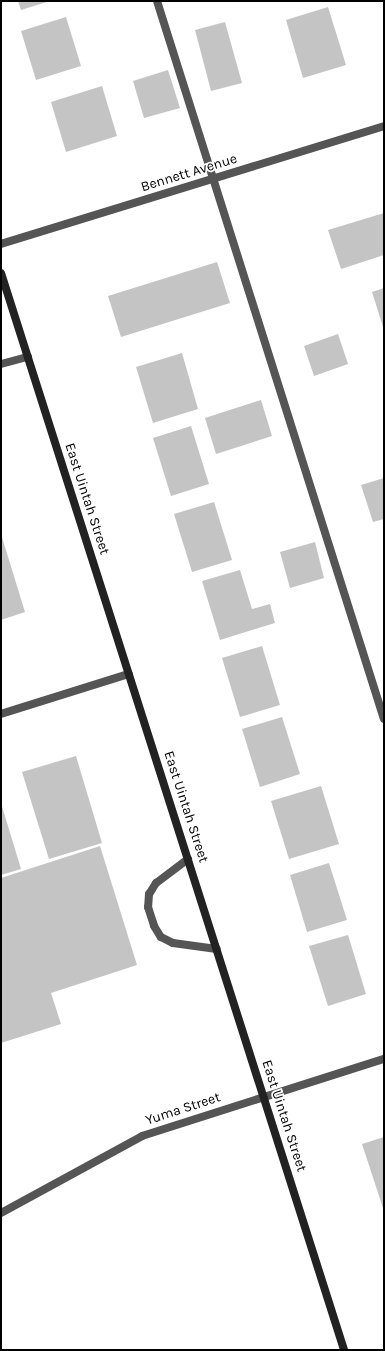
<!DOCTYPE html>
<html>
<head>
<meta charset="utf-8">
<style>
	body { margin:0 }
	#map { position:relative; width:385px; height:1351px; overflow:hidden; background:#fff; font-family:Karla,sans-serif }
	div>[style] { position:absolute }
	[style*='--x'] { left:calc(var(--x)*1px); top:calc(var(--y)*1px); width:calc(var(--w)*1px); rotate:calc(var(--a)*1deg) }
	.building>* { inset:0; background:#c4c4c4 }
	.lane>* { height:8px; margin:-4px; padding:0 4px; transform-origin:4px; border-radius:4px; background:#555 }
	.street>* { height:8px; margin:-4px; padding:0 4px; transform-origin:4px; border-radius:4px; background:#555 }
	.secondary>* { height:8px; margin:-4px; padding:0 4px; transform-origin:4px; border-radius:4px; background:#222 }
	span { translate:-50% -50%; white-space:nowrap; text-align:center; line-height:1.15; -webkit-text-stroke:3.5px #fff; paint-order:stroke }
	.street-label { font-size:14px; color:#000 }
	.frame { position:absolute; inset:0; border:2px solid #000; pointer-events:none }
</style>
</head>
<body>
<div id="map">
	<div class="building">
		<i style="clip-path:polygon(18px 1px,50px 1px,21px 10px)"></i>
		<i style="clip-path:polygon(328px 7px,346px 65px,303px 78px,286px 20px)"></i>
		<i style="clip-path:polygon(66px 17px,81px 66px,36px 80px,21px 31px)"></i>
		<i style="clip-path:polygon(225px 22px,242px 83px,211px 91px,195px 30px)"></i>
		<i style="clip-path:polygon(168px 70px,180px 108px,144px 118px,133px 81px)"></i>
		<i style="clip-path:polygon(102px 86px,117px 136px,66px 152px,51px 102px)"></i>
		<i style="clip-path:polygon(384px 213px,384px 255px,341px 269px,328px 230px)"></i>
		<i style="clip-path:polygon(217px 262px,230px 303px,121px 337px,108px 296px)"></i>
		<i style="clip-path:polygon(384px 288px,384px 330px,372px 292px)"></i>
		<i style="clip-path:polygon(338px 334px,348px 364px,314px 376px,304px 346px)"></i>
		<i style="clip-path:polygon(182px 353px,198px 409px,153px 423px,136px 367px)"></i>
		<i style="clip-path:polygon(261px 400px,272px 436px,216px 454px,205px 418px)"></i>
		<i style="clip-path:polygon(191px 426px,209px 484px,171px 496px,153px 438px)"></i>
		<i style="clip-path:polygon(384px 478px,384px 519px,373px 522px,361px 485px)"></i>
		<i style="clip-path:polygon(214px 502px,232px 560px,192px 572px,174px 514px)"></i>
		<i style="clip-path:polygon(1px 534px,25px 612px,1px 620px)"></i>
		<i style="clip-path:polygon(315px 542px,324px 578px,290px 588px,280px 552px)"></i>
		<i style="clip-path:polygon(240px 570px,252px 609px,270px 604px,275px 623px,220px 640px,202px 581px)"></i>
		<i style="clip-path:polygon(262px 646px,280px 705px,240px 717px,222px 658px)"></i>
		<i style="clip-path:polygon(282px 717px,300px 774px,260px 787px,242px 729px)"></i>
		<i style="clip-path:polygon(76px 756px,102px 843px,49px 859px,22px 772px)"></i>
		<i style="clip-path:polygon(321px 786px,339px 844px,289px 859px,271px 801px)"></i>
		<i style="clip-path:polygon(1px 803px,21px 869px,1px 875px)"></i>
		<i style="clip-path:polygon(100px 846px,137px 965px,51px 993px,61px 1024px,1px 1043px,1px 878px)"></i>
		<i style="clip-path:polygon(329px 863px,347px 920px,307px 932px,290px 875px)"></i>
		<i style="clip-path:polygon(348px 935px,366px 994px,328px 1006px,309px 946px)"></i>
		<i style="clip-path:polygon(384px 1137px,384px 1211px,362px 1144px)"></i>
	</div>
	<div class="lane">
		<i style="--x:157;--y:1;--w:753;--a:72.46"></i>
		<i style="--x:1;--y:364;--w:28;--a:-15"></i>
		<i style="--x:1;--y:714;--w:134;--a:-17.4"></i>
		<i style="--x:188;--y:859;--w:40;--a:143"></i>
		<i style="--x:156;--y:883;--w:13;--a:122"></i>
		<i style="--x:149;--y:894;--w:13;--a:94"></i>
		<i style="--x:148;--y:907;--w:20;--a:72"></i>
		<i style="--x:154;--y:926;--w:13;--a:58"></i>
		<i style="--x:161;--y:937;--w:13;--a:27"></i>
		<i style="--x:173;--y:943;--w:44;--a:7.8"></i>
	</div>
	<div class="street">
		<i style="--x:1;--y:244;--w:401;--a:-17.1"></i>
		<i style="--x:1;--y:1213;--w:161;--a:-28.6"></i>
		<i style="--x:142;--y:1136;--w:254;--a:-17.7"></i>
	</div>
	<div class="secondary">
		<i style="--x:1;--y:273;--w:1130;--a:72.33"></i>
	</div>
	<div class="street-label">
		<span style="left:189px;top:173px;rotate:-17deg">Bennett Avenue</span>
		<span style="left:87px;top:499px;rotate:72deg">East Uintah Street</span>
		<span style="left:186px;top:807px;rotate:72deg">East Uintah Street</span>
		<span style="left:183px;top:1109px;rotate:-18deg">Yuma Street</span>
		<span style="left:284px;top:1116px;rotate:72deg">East Uintah Street</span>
	</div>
	<div class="frame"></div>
</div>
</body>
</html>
